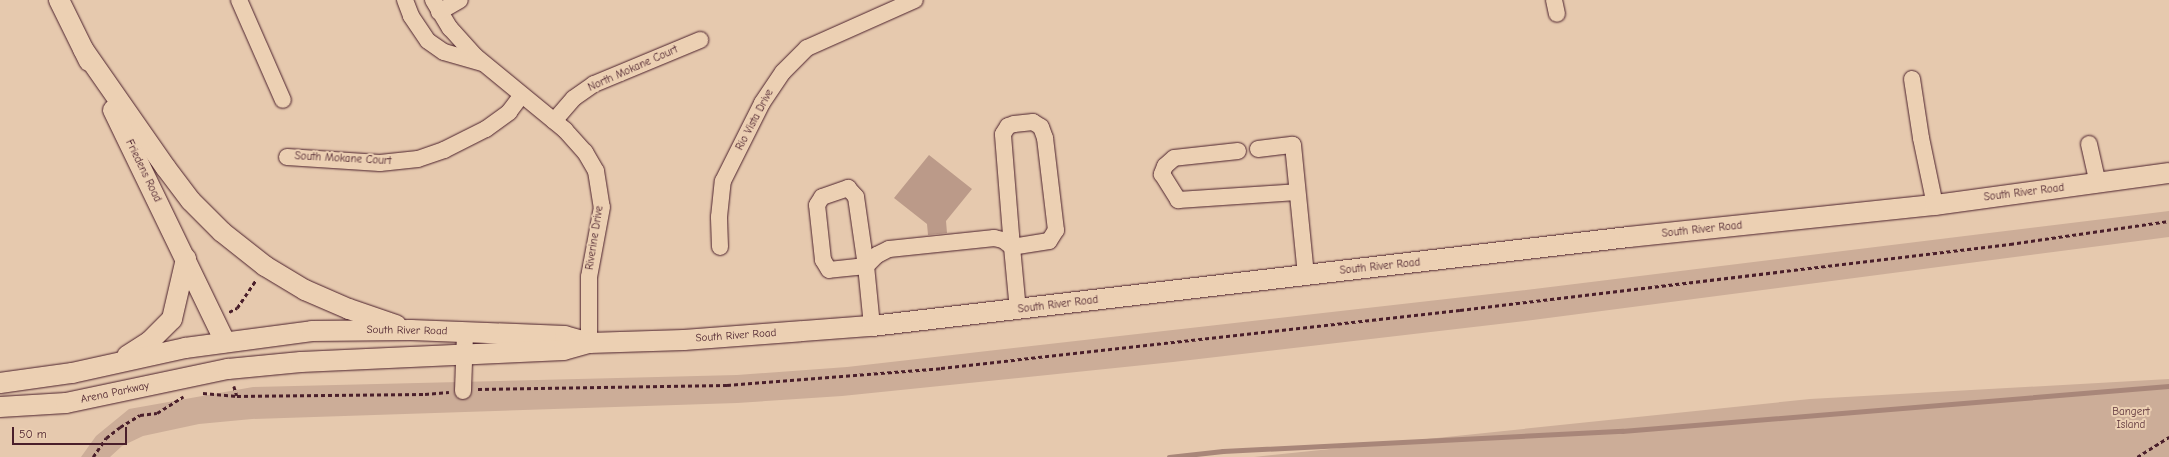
<!DOCTYPE html>
<html>
<head>
<meta charset="utf-8">
<style>
	body { margin:0 }
	#map { position:relative; width:2169px; height:457px; overflow:hidden; background:#e6c9ae; font-family:"Comic Neue",sans-serif }
	div>[style] { position:absolute }
	[style*='--x'] { left:calc(var(--x)*1px); top:calc(var(--y)*1px); width:calc(var(--w)*1px); rotate:calc(var(--a)*1deg) }
	.green>* { inset:0; background:#ccad98 }
	.stream>* { height:4.5px; margin:-2.25px; padding:0 2.25px; transform-origin:2.25px; border-radius:2.25px; background:#a88679 }
	.building>* { inset:0; background:#bb9a89 }
	.path>* { height:2.5px; margin-top:-1.25px; transform-origin:0; background:repeating-linear-gradient(90deg,#4a1f2b 0 4px,transparent 0 7px) }
	.roads { filter:drop-shadow(0 0 1px #4a1f2b) drop-shadow(0 0 1px #4a1f2b) }
	.minor>* { height:16px; margin:-8px; padding:0 8px; transform-origin:8px; border-radius:8px; background:#ecd0b3 }
	.major>* { height:20px; margin:-10px; padding:0 10px; transform-origin:10px; border-radius:10px; background:#ecd0b3 }
	span { translate:-50% -50%; white-space:nowrap; text-align:center; line-height:1.15; -webkit-text-stroke:4px #ecd0b3; paint-order:stroke }
	.street-label { font-size:11px; color:#4a1f2b }
	.park-label { font-size:11px; color:#5e343b }
	.scale { position:absolute; left:12px; top:427px; width:115px; height:18px; box-sizing:border-box; border:2px solid #4a1f2b; border-top:0; padding-left:5px; font-size:12px; line-height:14px; white-space:nowrap; color:#4a1f2b; -webkit-text-stroke:3px #ecd0b3; paint-order:stroke }
</style>
</head>
<body>
<div id="map">
	<div class="green">
		<i style="clip-path:polygon(2169px 211px,2169px 237px,1525px 321px,1173px 362px,842px 396px,737px 403px,252px 419px,199px 424px,143px 436px,122px 446px,110px 457px,81px 457px,96px 436px,129px 409px,253px 387px,737px 375px,847px 367px,1517px 291px)"></i>
		<i style="clip-path:polygon(2169px 379px,2169px 457px,1254px 457px,1810px 399px)"></i>
	</div>
	<div class="stream">
		<i style="--x:1169;--y:457;--w:54;--a:-6.3"></i>
		<i style="--x:1223;--y:451;--w:400;--a:-2.9"></i>
		<i style="--x:1622;--y:431;--w:549;--a:-4.7"></i>
	</div>
	<div class="building">
		<i style="clip-path:polygon(929px 155px,972px 189px,946px 221px,947px 233px,928px 235px,927px 224px,894px 198px)"></i>
	</div>
	<div class="path">
		<i style="--x:229;--y:312;--w:9;--a:-27"></i>
		<i style="--x:237;--y:308;--w:34;--a:-56"></i>
		<i style="--x:234;--y:386;--w:10;--a:73"></i>
		<i style="--x:478;--y:389;--w:249;--a:-0.9"></i>
		<i style="--x:727;--y:385;--w:215;--a:-4.5"></i>
		<i style="--x:941;--y:368;--w:522;--a:-6.38"></i>
		<i style="--x:1460;--y:310;--w:554;--a:-6.84"></i>
		<i style="--x:2010;--y:244;--w:161;--a:-8.2"></i>
		<i style="--x:203;--y:393;--w:34;--a:5"></i>
		<i style="--x:237;--y:396;--w:188;--a:-0.6"></i>
		<i style="--x:425;--y:394;--w:24;--a:-5"></i>
		<i style="--x:93;--y:457;--w:23;--a:-56"></i>
		<i style="--x:106;--y:438;--w:18;--a:-38"></i>
		<i style="--x:120;--y:427;--w:23;--a:-31"></i>
		<i style="--x:140;--y:415;--w:17;--a:-7"></i>
		<i style="--x:157;--y:413;--w:31;--a:-32"></i>
		<i style="--x:2137;--y:457;--w:38;--a:-32"></i>
	</div>
	<div class="roads">
		<div class="minor">
			<i style="--x:239;--y:0;--w:109;--a:66.3"></i>
			<i style="--x:405;--y:0;--w:17;--a:69"></i>
			<i style="--x:411;--y:16;--w:30;--a:56"></i>
			<i style="--x:428;--y:41;--w:19;--a:35"></i>
			<i style="--x:444;--y:52;--w:40;--a:16"></i>
			<i style="--x:433;--y:0;--w:33;--a:59"></i>
			<i style="--x:450;--y:28;--w:38;--a:48"></i>
			<i style="--x:475;--y:56;--w:117;--a:39.4"></i>
			<i style="--x:565;--y:130;--w:30;--a:48"></i>
			<i style="--x:585;--y:152;--w:22;--a:60"></i>
			<i style="--x:596;--y:171;--w:36;--a:81"></i>
			<i style="--x:602;--y:207;--w:71;--a:100.5"></i>
			<i style="--x:589;--y:277;--w:66;--a:90"></i>
			<i style="--x:1554;--y:0;--w:14;--a:78"></i>
			<i style="--x:439;--y:12;--w:24;--a:-30"></i>
			<i style="--x:1912;--y:79;--w:60;--a:81.3"></i>
			<i style="--x:1921;--y:138;--w:68;--a:78.2"></i>
			<i style="--x:554;--y:121;--w:30;--a:-49"></i>
			<i style="--x:574;--y:98;--w:24;--a:-35"></i>
			<i style="--x:594;--y:84;--w:115;--a:-22.5"></i>
			<i style="--x:1033;--y:122;--w:9;--a:32"></i>
			<i style="--x:1041;--y:127;--w:12;--a:70"></i>
			<i style="--x:1045;--y:138;--w:93;--a:83.2"></i>
			<i style="--x:1056;--y:230;--w:13;--a:122"></i>
			<i style="--x:1049;--y:241;--w:37;--a:171"></i>
			<i style="--x:1012;--y:247;--w:113;--a:-94.6"></i>
			<i style="--x:1003;--y:134;--w:9;--a:-58"></i>
			<i style="--x:1008;--y:126;--w:6;--a:-18"></i>
			<i style="--x:1014;--y:124;--w:19;--a:-6"></i>
			<i style="--x:2089;--y:144;--w:41;--a:77.3"></i>
			<i style="--x:1258;--y:149;--w:35;--a:-7"></i>
			<i style="--x:1293;--y:145;--w:131;--a:84.3"></i>
			<i style="--x:1238;--y:151;--w:64;--a:173.8"></i>
			<i style="--x:1174;--y:158;--w:12;--a:138"></i>
			<i style="--x:1165;--y:166;--w:9;--a:111"></i>
			<i style="--x:1162;--y:174;--w:31;--a:58"></i>
			<i style="--x:1178;--y:200;--w:119;--a:-3.8"></i>
			<i style="--x:287;--y:157;--w:93;--a:3.7"></i>
			<i style="--x:380;--y:163;--w:38;--a:-6"></i>
			<i style="--x:418;--y:159;--w:28;--a:-19"></i>
			<i style="--x:444;--y:150;--w:47;--a:-26.6"></i>
			<i style="--x:486;--y:129;--w:29;--a:-36"></i>
			<i style="--x:509;--y:112;--w:21;--a:-53"></i>
			<i style="--x:848;--y:188;--w:12;--a:48"></i>
			<i style="--x:856;--y:197;--w:70;--a:81.8"></i>
			<i style="--x:866;--y:266;--w:37;--a:174"></i>
			<i style="--x:829;--y:270;--w:12;--a:-121"></i>
			<i style="--x:823;--y:260;--w:55;--a:-96.2"></i>
			<i style="--x:817;--y:205;--w:9;--a:-58"></i>
			<i style="--x:822;--y:197;--w:28;--a:-19"></i>
			<i style="--x:720;--y:247;--w:30;--a:-92"></i>
			<i style="--x:719;--y:217;--w:36;--a:-84"></i>
			<i style="--x:723;--y:181;--w:87;--a:-63.4"></i>
			<i style="--x:762;--y:103;--w:37;--a:-56"></i>
			<i style="--x:783;--y:72;--w:34;--a:-45"></i>
			<i style="--x:807;--y:48;--w:118;--a:-24"></i>
			<i style="--x:872;--y:326;--w:60;--a:-95.7"></i>
			<i style="--x:866;--y:266;--w:16;--a:-45"></i>
			<i style="--x:877;--y:255;--w:13;--a:-27"></i>
			<i style="--x:889;--y:249;--w:106;--a:-6"></i>
			<i style="--x:994;--y:238;--w:9;--a:13"></i>
			<i style="--x:1003;--y:240;--w:11;--a:38"></i>
			<i style="--x:1012;--y:247;--w:63;--a:84.6"></i>
			<i style="--x:463;--y:391;--w:58;--a:-88"></i>
		</div>
		<div class="major">
			<i style="--x:59;--y:0;--w:68;--a:63.8"></i>
			<i style="--x:83;--y:49;--w:145;--a:55.1"></i>
			<i style="--x:166;--y:168;--w:41;--a:52.9"></i>
			<i style="--x:191;--y:201;--w:44;--a:45"></i>
			<i style="--x:222;--y:232;--w:55;--a:38.3"></i>
			<i style="--x:265;--y:266;--w:47;--a:31"></i>
			<i style="--x:305;--y:290;--w:48;--a:23.4"></i>
			<i style="--x:349;--y:309;--w:50;--a:18.8"></i>
			<i style="--x:113;--y:110;--w:258;--a:64.2"></i>
			<i style="--x:127;--y:356;--w:27;--a:-33"></i>
			<i style="--x:150;--y:341;--w:31;--a:-45"></i>
			<i style="--x:172;--y:319;--w:62;--a:-76.9"></i>
			<i style="--x:0;--y:383;--w:73;--a:-7.9"></i>
			<i style="--x:72;--y:373;--w:116;--a:-12.5"></i>
			<i style="--x:185;--y:348;--w:128;--a:-7.6"></i>
			<i style="--x:312;--y:331;--w:99;--a:-0.6"></i>
			<i style="--x:411;--y:330;--w:154;--a:2.2"></i>
			<i style="--x:565;--y:336;--w:25;--a:16"></i>
			<i style="--x:0;--y:407;--w:66;--a:-3.5"></i>
			<i style="--x:66;--y:403;--w:166;--a:-11.9"></i>
			<i style="--x:228;--y:369;--w:73;--a:-5.5"></i>
			<i style="--x:301;--y:362;--w:263;--a:-2.6"></i>
			<i style="--x:564;--y:350;--w:26;--a:-16"></i>
			<i style="--x:589;--y:343;--w:95;--a:-1.8"></i>
			<i style="--x:684;--y:340;--w:189;--a:-4.3"></i>
			<i style="--x:872;--y:326;--w:762;--a:-6.71"></i>
			<i style="--x:1629;--y:237;--w:308;--a:-6"></i>
			<i style="--x:1935;--y:205;--w:236;--a:-7.8"></i>
		</div>
	</div>
	<div class="street-label">
		<span style="left:633px;top:69px;rotate:-24deg">North Mokane Court</span>
		<span style="left:755px;top:120px;rotate:-62deg">Rio Vista Drive</span>
		<span style="left:343px;top:159px;rotate:3deg">South Mokane Court</span>
		<span style="left:143px;top:171px;rotate:64deg">Friedens Road</span>
		<span style="left:2024px;top:193px;rotate:-7deg">South River Road</span>
		<span style="left:1702px;top:230px;rotate:-6deg">South River Road</span>
		<span style="left:595px;top:238px;rotate:-81deg">Riverine Drive</span>
		<span style="left:1380px;top:267px;rotate:-6deg">South River Road</span>
		<span style="left:1058px;top:305px;rotate:-7deg">South River Road</span>
		<span style="left:407px;top:331px;rotate:1deg">South River Road</span>
		<span style="left:736px;top:336px;rotate:-4deg">South River Road</span>
		<span style="left:115px;top:393px;rotate:-12deg">Arena Parkway</span>
	</div>
	<div class="park-label">
		<span style="left:2131px;top:419px">Bangert<br>Island</span>
	</div>
	<div class="scale">50 m</div>
</div>
</body>
</html>
